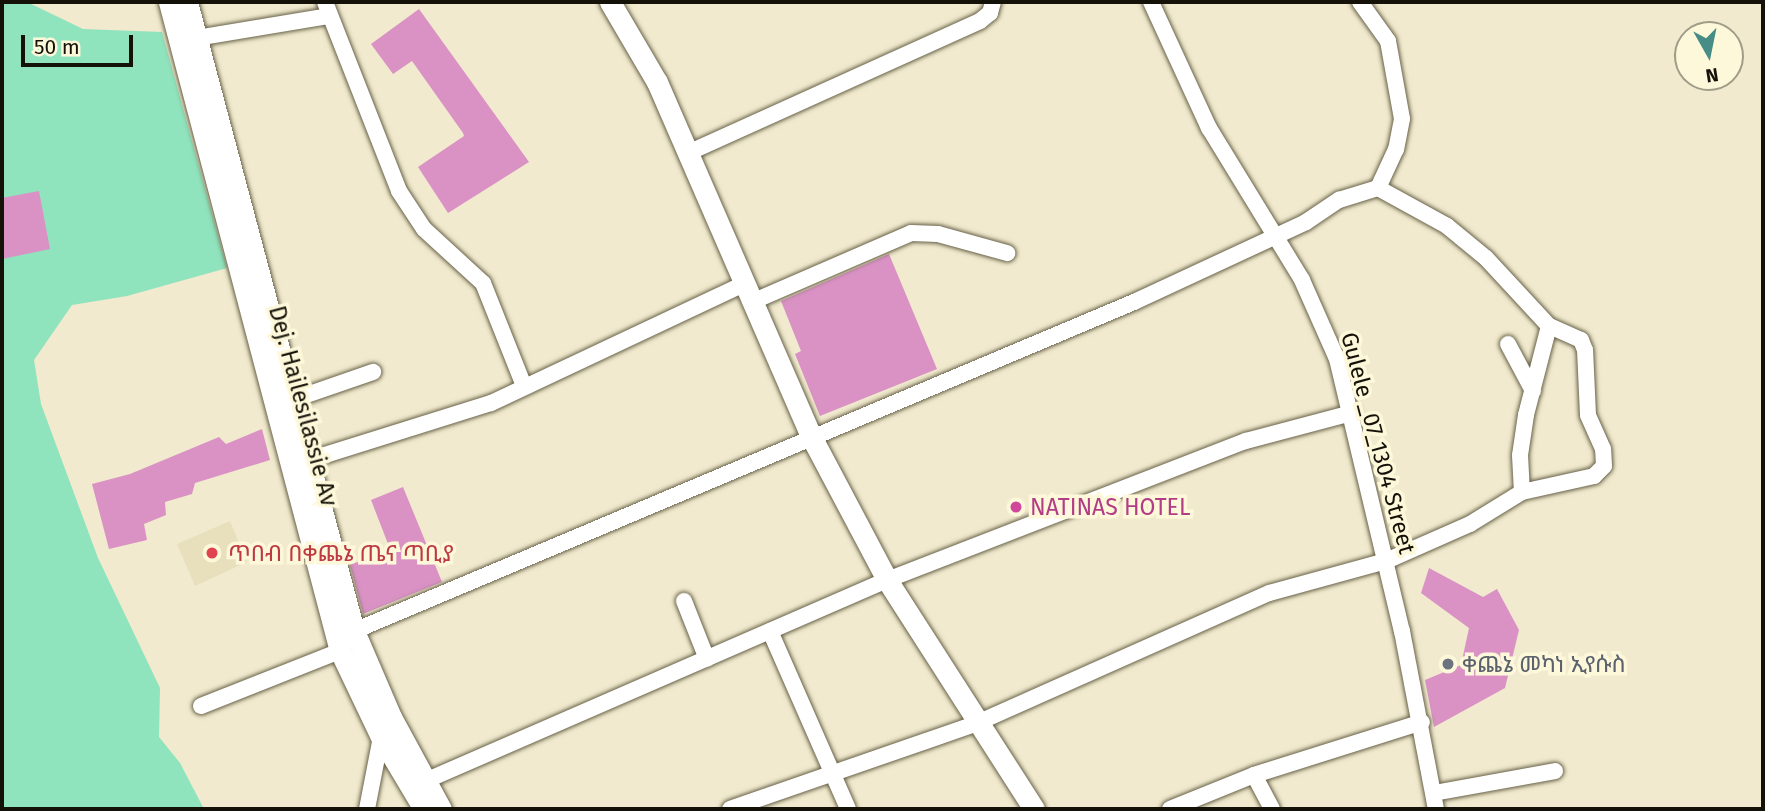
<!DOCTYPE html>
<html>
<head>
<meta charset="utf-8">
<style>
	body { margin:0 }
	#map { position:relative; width:1765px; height:811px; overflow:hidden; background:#f1eace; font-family:"Fira Sans","Noto Sans Ethiopic",sans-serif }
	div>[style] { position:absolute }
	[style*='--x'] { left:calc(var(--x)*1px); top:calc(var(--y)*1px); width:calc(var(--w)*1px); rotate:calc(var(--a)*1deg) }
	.built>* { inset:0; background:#e8e0bc }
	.green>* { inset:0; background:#8fe3bd }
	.building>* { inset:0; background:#da92c5 }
	.roads { filter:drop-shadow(0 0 2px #676148) drop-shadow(0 0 2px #676148) }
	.minor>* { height:16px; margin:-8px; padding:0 8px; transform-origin:8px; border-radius:8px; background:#fff }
	.major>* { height:21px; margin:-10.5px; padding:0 10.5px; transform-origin:10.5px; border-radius:10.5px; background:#fff }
	.dots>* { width:19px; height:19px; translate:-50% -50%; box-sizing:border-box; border:4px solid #fef8db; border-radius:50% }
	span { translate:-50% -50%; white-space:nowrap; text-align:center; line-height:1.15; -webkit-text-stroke:7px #fef8db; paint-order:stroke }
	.street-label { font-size:23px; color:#141208 }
	.hotel-label { font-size:23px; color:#b23c85 }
	.left { translate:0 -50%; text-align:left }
	.health-label { font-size:23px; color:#be3a42 }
	.worship-label { font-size:23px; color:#5b616d }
	.frame { position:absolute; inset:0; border:4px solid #141208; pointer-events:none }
	.north { position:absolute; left:1674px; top:21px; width:70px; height:70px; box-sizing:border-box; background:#fef8db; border:2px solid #a09c87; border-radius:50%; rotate:171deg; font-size:19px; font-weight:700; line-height:28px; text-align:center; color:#141208 }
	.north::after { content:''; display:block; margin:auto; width:24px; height:32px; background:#468d87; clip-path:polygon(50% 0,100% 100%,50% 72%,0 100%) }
	.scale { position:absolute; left:21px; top:35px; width:112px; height:32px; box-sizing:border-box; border:4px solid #141208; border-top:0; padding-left:9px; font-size:21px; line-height:24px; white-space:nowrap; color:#141208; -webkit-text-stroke:5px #fef8db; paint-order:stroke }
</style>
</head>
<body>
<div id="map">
	<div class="built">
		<i style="clip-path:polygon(230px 521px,247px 562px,195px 586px,177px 544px)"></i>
	</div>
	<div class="green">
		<i style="clip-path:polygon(2px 2px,27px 2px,83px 29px,162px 32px,227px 268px,127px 296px,72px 305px,34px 360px,41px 404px,98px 558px,160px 688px,159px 737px,180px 763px,204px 809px,2px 809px)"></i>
	</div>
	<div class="building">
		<i style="clip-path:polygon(419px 9px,529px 162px,448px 213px,418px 167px,464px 136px,463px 133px,412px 61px,393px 74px,371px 44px)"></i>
		<i style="clip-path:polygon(39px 191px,50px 249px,2px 259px,2px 198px)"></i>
		<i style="clip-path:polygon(889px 254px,937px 369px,820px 416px,795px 354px,801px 351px,781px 301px)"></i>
		<i style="clip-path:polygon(262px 429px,270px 460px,195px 483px,192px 494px,165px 502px,166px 515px,144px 524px,147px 540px,109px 549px,92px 484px,130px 474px,219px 437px,226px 444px)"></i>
		<i style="clip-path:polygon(403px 487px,442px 582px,363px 614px,350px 565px,390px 549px,371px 500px)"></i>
		<i style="clip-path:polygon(1429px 568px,1483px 597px,1497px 589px,1519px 630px,1505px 688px,1434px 727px,1425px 680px,1461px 665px,1469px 628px,1421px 593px)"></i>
	</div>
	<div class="roads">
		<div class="minor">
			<i style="--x:325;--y:2;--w:203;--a:68.6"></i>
			<i style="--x:399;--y:191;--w:45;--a:56.7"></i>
			<i style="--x:424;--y:229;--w:80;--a:42.5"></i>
			<i style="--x:483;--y:283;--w:111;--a:68.3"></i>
			<i style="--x:1151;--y:2;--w:139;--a:65.3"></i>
			<i style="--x:1209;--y:128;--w:178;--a:58.5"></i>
			<i style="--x:1302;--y:280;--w:86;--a:66.1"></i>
			<i style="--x:1337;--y:359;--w:280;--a:76.6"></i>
			<i style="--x:1402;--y:631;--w:181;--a:79.2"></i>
			<i style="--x:1360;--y:2;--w:48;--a:54.3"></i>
			<i style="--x:1388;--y:41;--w:79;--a:79.8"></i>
			<i style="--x:1402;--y:119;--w:31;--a:101"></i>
			<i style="--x:1396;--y:149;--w:43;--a:114.8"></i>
			<i style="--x:196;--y:38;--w:135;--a:-9.4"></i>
			<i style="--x:690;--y:152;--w:318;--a:-24.3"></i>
			<i style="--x:980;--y:21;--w:13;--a:-39"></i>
			<i style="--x:990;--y:13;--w:11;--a:-75"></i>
			<i style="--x:754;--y:301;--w:171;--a:-23.4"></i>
			<i style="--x:911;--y:233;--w:27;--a:2"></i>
			<i style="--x:938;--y:234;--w:72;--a:15.4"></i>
			<i style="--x:1508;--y:344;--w:53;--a:62"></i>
			<i style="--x:292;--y:400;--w:86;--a:-19.1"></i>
			<i style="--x:309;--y:460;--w:191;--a:-17.4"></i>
			<i style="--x:491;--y:403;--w:282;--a:-25.2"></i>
			<i style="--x:1522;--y:492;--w:74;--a:-12.5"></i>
			<i style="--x:1594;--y:476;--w:14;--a:-45"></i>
			<i style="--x:1604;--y:466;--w:17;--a:-93"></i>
			<i style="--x:1603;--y:449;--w:37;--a:-114"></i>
			<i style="--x:1588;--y:415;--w:65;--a:-92.6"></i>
			<i style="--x:1585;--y:350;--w:11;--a:-112"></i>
			<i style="--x:1581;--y:340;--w:35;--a:-156"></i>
			<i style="--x:684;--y:601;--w:62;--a:68.4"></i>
			<i style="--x:354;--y:631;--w:847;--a:-22.87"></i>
			<i style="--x:1134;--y:302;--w:190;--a:-24.9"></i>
			<i style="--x:1306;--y:222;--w:40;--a:-34"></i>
			<i style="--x:1339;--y:200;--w:41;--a:-17.1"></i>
			<i style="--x:1378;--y:188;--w:79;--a:28.8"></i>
			<i style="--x:1447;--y:226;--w:50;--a:39.4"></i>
			<i style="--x:1486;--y:258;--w:93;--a:47.2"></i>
			<i style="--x:1549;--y:326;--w:92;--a:104.5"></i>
			<i style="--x:1526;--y:415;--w:40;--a:98.5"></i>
			<i style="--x:1520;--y:455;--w:37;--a:87"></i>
			<i style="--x:1522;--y:492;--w:61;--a:148.4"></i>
			<i style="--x:1470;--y:524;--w:92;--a:156.2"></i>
			<i style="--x:1386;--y:561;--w:121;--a:164.7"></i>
			<i style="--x:1269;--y:593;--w:322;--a:156"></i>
			<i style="--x:975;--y:724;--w:259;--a:160.9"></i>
			<i style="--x:770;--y:631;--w:194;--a:66.3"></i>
			<i style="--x:201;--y:706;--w:149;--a:-21.6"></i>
			<i style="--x:1254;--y:775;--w:38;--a:62"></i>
			<i style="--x:425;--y:781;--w:504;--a:-23.51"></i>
			<i style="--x:887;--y:580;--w:385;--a:-21.2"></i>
			<i style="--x:1246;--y:441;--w:109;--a:-14.9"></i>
			<i style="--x:1434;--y:793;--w:123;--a:-10.3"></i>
			<i style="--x:367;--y:809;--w:73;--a:-79"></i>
			<i style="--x:1170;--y:809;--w:91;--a:-22"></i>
			<i style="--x:1254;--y:775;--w:176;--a:-17.5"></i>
		</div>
		<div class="major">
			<i style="--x:169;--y:2;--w:671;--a:75.24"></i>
			<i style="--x:340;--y:651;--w:95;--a:64.5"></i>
			<i style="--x:381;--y:737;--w:84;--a:59.2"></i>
			<i style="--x:187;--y:2;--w:651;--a:75.13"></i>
			<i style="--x:354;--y:631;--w:94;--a:66.7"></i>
			<i style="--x:391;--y:717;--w:105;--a:61.5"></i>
			<i style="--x:610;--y:2;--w:93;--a:59.6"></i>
			<i style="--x:657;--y:82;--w:391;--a:66.5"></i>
			<i style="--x:813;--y:440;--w:158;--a:62.1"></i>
			<i style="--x:887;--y:580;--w:272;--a:57.3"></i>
		</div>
	</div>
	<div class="dots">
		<i style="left:1016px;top:507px;background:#d1479c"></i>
		<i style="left:212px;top:553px;background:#e0444e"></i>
		<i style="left:1448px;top:664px;background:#6b7280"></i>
	</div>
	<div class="street-label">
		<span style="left:303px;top:406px;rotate:75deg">Dej. Hailesilassie Av</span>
		<span style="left:1378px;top:443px;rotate:75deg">Gulele _07_1304 Street</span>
	</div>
	<div class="hotel-label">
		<span class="left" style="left:1030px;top:507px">NATINAS HOTEL</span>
	</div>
	<div class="health-label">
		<span class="left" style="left:228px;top:553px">ጥበብ በቀጨኔ ጤና ጣቢያ</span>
	</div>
	<div class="worship-label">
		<span class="left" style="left:1462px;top:664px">ቀጨኔ መካነ ኢየሱስ</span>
	</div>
	<div class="frame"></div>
	<div class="north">N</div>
	<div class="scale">50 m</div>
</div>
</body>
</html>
